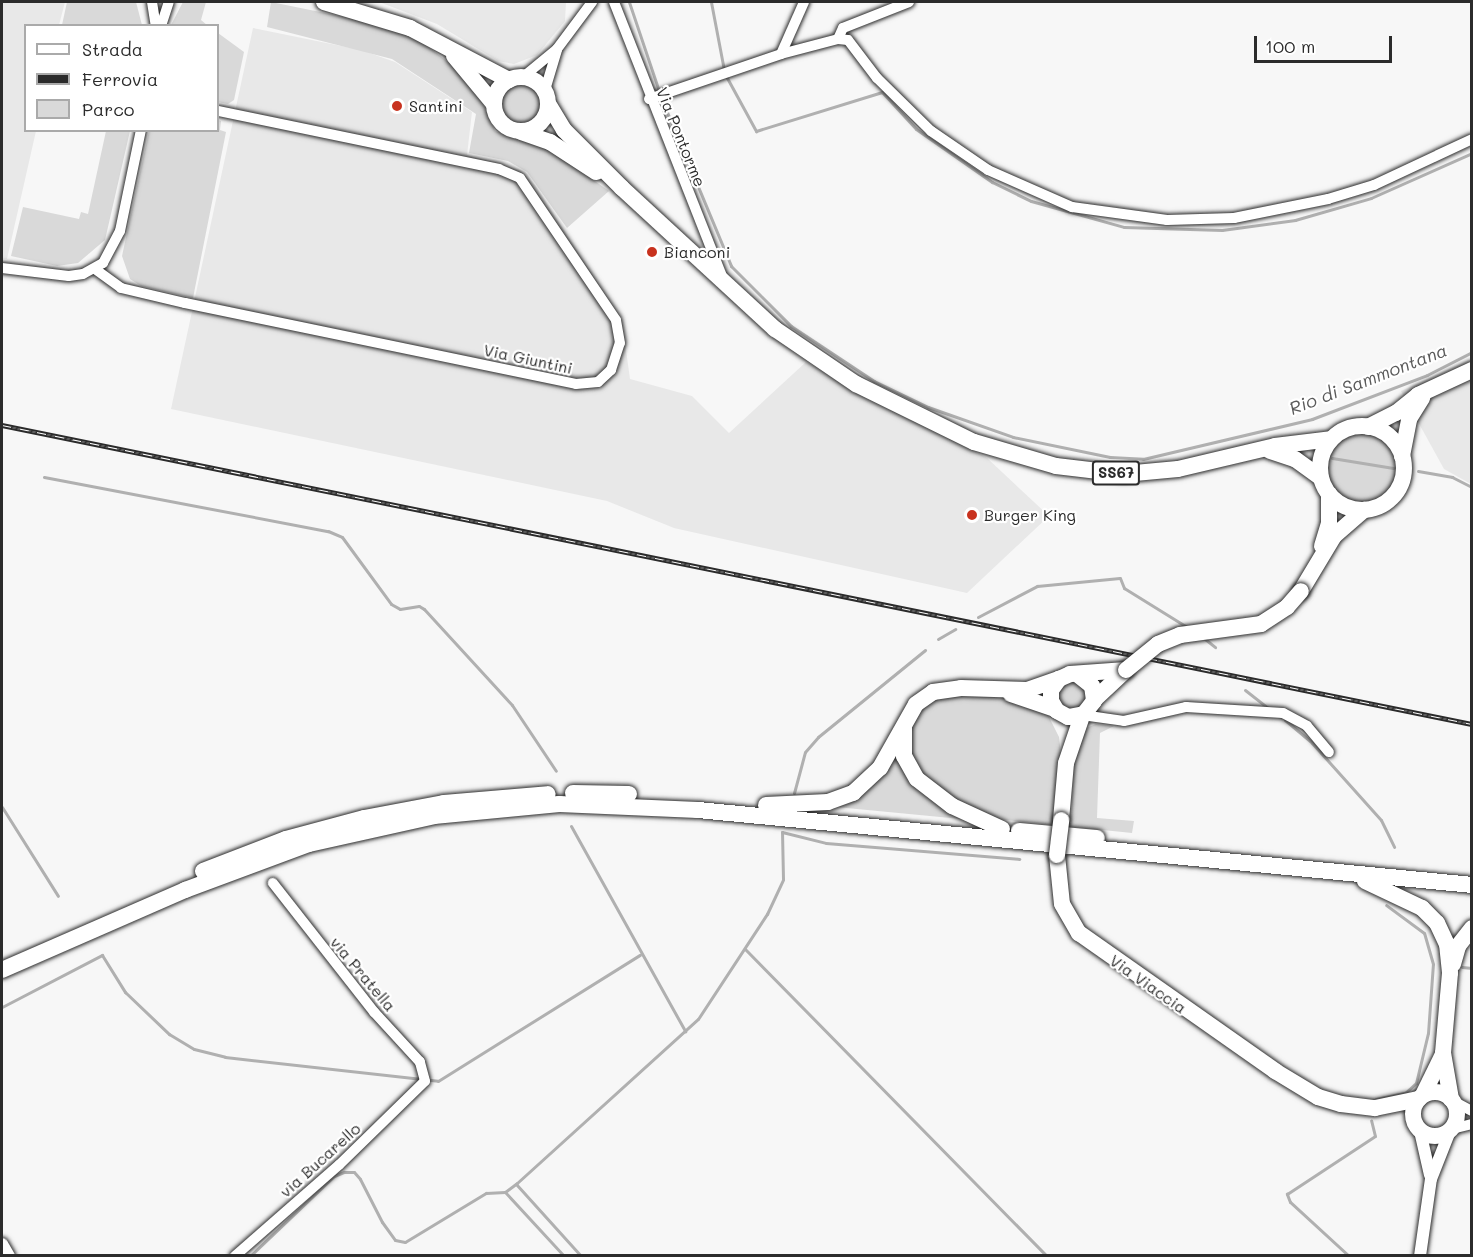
<!DOCTYPE html>
<html>
<head>
<meta charset="utf-8">
<style>
	body { margin:0 }
	#map { position:relative; width:1473px; height:1257px; overflow:hidden; background:#f7f7f7; font-family:Mali,sans-serif }
	div>[style] { position:absolute }
	[style*='--x'] { left:calc(var(--x)*1px); top:calc(var(--y)*1px); width:calc(var(--w)*1px); rotate:calc(var(--a)*1deg) }
	.built>* { inset:0; background:#e8e8e8 }
	.green>* { inset:0; background:#d9d9d9 }
	.round { border-radius:50% }
	.stream>* { height:3px; margin:-1.5px; padding:0 1.5px; transform-origin:1.5px; border-radius:1.5px; background:#b0b0b0 }
	.roads { filter:drop-shadow(0 0 2px #2b2b2b) drop-shadow(0 0 2px #2b2b2b) }
	.minor>* { height:10px; margin:-5px; padding:0 5px; transform-origin:5px; border-radius:5px; background:#fff }
	.tertiary>* { height:12px; margin:-6px; padding:0 6px; transform-origin:6px; border-radius:6px; background:#fff }
	.primary>* { height:16px; margin:-8px; padding:0 8px; transform-origin:8px; border-radius:8px; background:#fff }
	.primary>.ring { margin:-8px; padding:0; box-sizing:content-box; background:none; border:16px solid #fff; border-radius:50% }
	.trunk>* { height:16px; margin:-8px; padding:0 8px; transform-origin:8px; border-radius:8px; background:#fff }
	.rail>* { height:5px; margin-top:-2.5px; transform-origin:0; background:repeating-linear-gradient(90deg,#fff 0 9px,#2b2b2b 0 18px); box-sizing:border-box; border-block:2px solid #2b2b2b }
	.bridges { filter:drop-shadow(0 0 2px #2b2b2b) drop-shadow(0 0 2px #2b2b2b) }
	.primary-bridge>* { height:16px; margin:-8px; padding:0 8px; transform-origin:8px; border-radius:8px; background:#fff }
	.dots>* { width:16px; height:16px; translate:-50% -50%; box-sizing:border-box; border:3px solid #fff; border-radius:50% }
	span { translate:-50% -50%; white-space:nowrap; text-align:center; line-height:1.15; -webkit-text-stroke:4.5px #fff; paint-order:stroke }
	.shield-label span { padding:2px 4px; background:#fff; border:2px solid; border-radius:4px; -webkit-text-stroke-width:0 }
	.shield-label { font-size:15px; color:#2b2b2b; font-weight:700 }
	.poi-label { font-size:16px; color:#2b2b2b }
	.left { translate:0 -50%; text-align:left }
	.street-label { font-size:16px; color:#2b2b2b }
	.water-label { font-size:18px; color:#5a5a5a; font-style:italic }
	.frame { position:absolute; inset:0; border:3px solid #2b2b2b; pointer-events:none }
	.legend { position:absolute; left:24px; top:24px; width:195px; height:108px; box-sizing:border-box; background:#fff; border:2px solid #aaa; margin:0; padding:8px 10px; list-style:none; font-size:18px; color:#2b2b2b }
	.legend li { display:flex; align-items:center; gap:12px; height:30px }
	.legend b { width:30px; border:2px solid #aaa }
	.scale { position:absolute; left:1254px; top:36px; width:138px; height:27px; box-sizing:border-box; border:3px solid #2b2b2b; border-top:0; padding-left:8px; font-size:18px; line-height:21px; white-space:nowrap; color:#2b2b2b; -webkit-text-stroke:4px #fff; paint-order:stroke }
</style>
</head>
<body>
<div id="map">
	<div class="built">
		<i style="clip-path:polygon(2px 2px,65px 2px,59px 25px,26px 26px,26px 130px,36px 131px,7px 259px,2px 259px)"></i>
		<i style="clip-path:polygon(379px 2px,566px 2px,565px 21px,537px 55px,514px 64px,498px 61px,437px 24px)"></i>
		<i style="clip-path:polygon(253px 28px,361px 50px,395px 62px,472px 112px,467px 155px,520px 170px,535px 185px,622px 321px,630px 379px,692px 396px,729px 433px,806px 362px,987px 458px,1049px 516px,967px 593px,674px 528px,607px 501px,171px 409px)"></i>
		<i style="clip-path:polygon(1471px 359px,1471px 484px,1444px 469px,1401px 391px)"></i>
	</div>
	<div class="green">
		<i style="clip-path:polygon(67px 2px,136px 2px,142px 25px,62px 25px)"></i>
		<i style="clip-path:polygon(183px 2px,206px 2px,201px 20px,207px 25px,171px 25px)"></i>
		<i style="clip-path:polygon(271px 2px,389px 26px,419px 40px,460px 71px,481px 99px,495px 131px,549px 149px,609px 191px,567px 228px,527px 172px,508px 161px,469px 153px,476px 114px,392px 59px,267px 27px)"></i>
		<i style="clip-path:polygon(218px 33px,244px 52px,234px 100px,228px 104px,218px 102px)"></i>
		<i class="round" style="left:502px;top:85px;width:38px;height:38px"></i>
		<i style="clip-path:polygon(218px 120px,221px 121px,220px 130px,226px 132px,193px 298px,141px 286px,130px 279px,122px 256px,149px 131px,218px 130px)"></i>
		<i style="clip-path:polygon(106px 131px,130px 131px,105px 240px,78px 263px,57px 266px,11px 256px,23px 207px,79px 219px,81px 212px,88px 214px)"></i>
		<i class="round" style="left:1326px;top:433px;width:70px;height:70px"></i>
		<i class="round" style="left:1059px;top:681px;width:28px;height:28px"></i>
		<i style="clip-path:polygon(951px 694px,1007px 698px,1047px 713px,1059px 737px,1061px 754px,1053px 821px,1071px 823px,1074px 746px,1086px 728px,1096px 724px,1114px 726px,1100px 733px,1097px 818px,1134px 821px,1132px 833px,996px 819px,925px 783px,905px 741px,918px 712px,931px 700px)"></i>
		<i style="clip-path:polygon(894px 749px,961px 819px,836px 807px)"></i>
	</div>
	<div class="stream">
		<i style="--x:629;--y:2;--w:103;--a:71.4"></i>
		<i style="--x:662;--y:100;--w:180;--a:67.4"></i>
		<i style="--x:731;--y:266;--w:85;--a:45"></i>
		<i style="--x:791;--y:326;--w:100;--a:33.5"></i>
		<i style="--x:874;--y:381;--w:60;--a:25.7"></i>
		<i style="--x:928;--y:407;--w:90;--a:19.4"></i>
		<i style="--x:1013;--y:437;--w:99;--a:11.7"></i>
		<i style="--x:1110;--y:457;--w:33;--a:3"></i>
		<i style="--x:1143;--y:459;--w:174;--a:-13.3"></i>
		<i style="--x:1312;--y:419;--w:123;--a:-20.9"></i>
		<i style="--x:1427;--y:375;--w:51;--a:-27.1"></i>
		<i style="--x:711;--y:2;--w:69;--a:79.2"></i>
		<i style="--x:726;--y:76;--w:63;--a:61.4"></i>
		<i style="--x:756;--y:131;--w:132;--a:-17.2"></i>
		<i style="--x:882;--y:92;--w:50;--a:47.4"></i>
		<i style="--x:916;--y:129;--w:93;--a:34.9"></i>
		<i style="--x:992;--y:182;--w:43;--a:26"></i>
		<i style="--x:1031;--y:201;--w:97;--a:15.6"></i>
		<i style="--x:1124;--y:227;--w:98;--a:1.8"></i>
		<i style="--x:1222;--y:230;--w:74;--a:-7.8"></i>
		<i style="--x:1295;--y:220;--w:79;--a:-16.1"></i>
		<i style="--x:1371;--y:198;--w:111;--a:-24"></i>
		<i style="--x:1332;--y:458;--w:62;--a:9.3"></i>
		<i style="--x:1418;--y:471;--w:35;--a:10"></i>
		<i style="--x:1452;--y:477;--w:22;--a:27"></i>
		<i style="--x:44;--y:477;--w:289;--a:10.8"></i>
		<i style="--x:328;--y:531;--w:15;--a:23"></i>
		<i style="--x:342;--y:537;--w:83;--a:53.8"></i>
		<i style="--x:391;--y:604;--w:10;--a:29"></i>
		<i style="--x:400;--y:609;--w:19;--a:-9"></i>
		<i style="--x:419;--y:606;--w:6;--a:31"></i>
		<i style="--x:424;--y:609;--w:130;--a:47.5"></i>
		<i style="--x:512;--y:705;--w:79;--a:56.3"></i>
		<i style="--x:978;--y:617;--w:67;--a:-27.7"></i>
		<i style="--x:1037;--y:586;--w:83;--a:-5.5"></i>
		<i style="--x:1120;--y:578;--w:11;--a:68"></i>
		<i style="--x:1124;--y:588;--w:74;--a:31.8"></i>
		<i style="--x:938;--y:639;--w:20;--a:-30"></i>
		<i style="--x:1205;--y:639;--w:13;--a:39"></i>
		<i style="--x:1245;--y:690;--w:29;--a:38"></i>
		<i style="--x:1285;--y:720;--w:35;--a:40"></i>
		<i style="--x:1312;--y:743;--w:103;--a:48.1"></i>
		<i style="--x:1381;--y:820;--w:30;--a:64"></i>
		<i style="--x:794;--y:793;--w:42;--a:-75"></i>
		<i style="--x:805;--y:752;--w:20;--a:-49"></i>
		<i style="--x:818;--y:737;--w:138;--a:-39.1"></i>
		<i style="--x:2;--y:807;--w:105;--a:57.8"></i>
		<i style="--x:571;--y:826;--w:235;--a:60.9"></i>
		<i style="--x:745;--y:949;--w:431;--a:45.5"></i>
		<i style="--x:1462;--y:967;--w:10;--a:6"></i>
		<i style="--x:2;--y:1007;--w:113;--a:-27.5"></i>
		<i style="--x:102;--y:955;--w:44;--a:58.1"></i>
		<i style="--x:125;--y:992;--w:61;--a:43.7"></i>
		<i style="--x:169;--y:1034;--w:29;--a:31"></i>
		<i style="--x:194;--y:1049;--w:32;--a:14"></i>
		<i style="--x:225;--y:1057;--w:214;--a:6.4"></i>
		<i style="--x:438;--y:1081;--w:238;--a:-32"></i>
		<i style="--x:1376;--y:1099;--w:30;--a:-12"></i>
		<i style="--x:1405;--y:1093;--w:15;--a:-42"></i>
		<i style="--x:1416;--y:1083;--w:51;--a:-76.5"></i>
		<i style="--x:1428;--y:1033;--w:69;--a:-85.9"></i>
		<i style="--x:1433;--y:964;--w:32;--a:-106"></i>
		<i style="--x:1424;--y:933;--w:47;--a:-143.6"></i>
		<i style="--x:516;--y:1184;--w:97;--a:47.9"></i>
		<i style="--x:505;--y:1192;--w:87;--a:47.3"></i>
		<i style="--x:250;--y:1256;--w:116;--a:-43.6"></i>
		<i style="--x:334;--y:1176;--w:11;--a:-22"></i>
		<i style="--x:344;--y:1172;--w:10;--a:0"></i>
		<i style="--x:354;--y:1172;--w:9;--a:49"></i>
		<i style="--x:360;--y:1179;--w:48;--a:62.9"></i>
		<i style="--x:382;--y:1222;--w:22;--a:54"></i>
		<i style="--x:395;--y:1240;--w:10;--a:11"></i>
		<i style="--x:405;--y:1242;--w:95;--a:-31.2"></i>
		<i style="--x:486;--y:1193;--w:19;--a:-3"></i>
		<i style="--x:505;--y:1192;--w:15;--a:-37"></i>
		<i style="--x:517;--y:1183;--w:244;--a:-42.2"></i>
		<i style="--x:698;--y:1019;--w:126;--a:-56.7"></i>
		<i style="--x:767;--y:914;--w:38;--a:-65"></i>
		<i style="--x:783;--y:879;--w:47;--a:-91.2"></i>
		<i style="--x:782;--y:832;--w:45;--a:14"></i>
		<i style="--x:826;--y:843;--w:194;--a:4.7"></i>
		<i style="--x:1349;--y:1256;--w:80;--a:-137.5"></i>
		<i style="--x:1290;--y:1202;--w:9;--a:-111"></i>
		<i style="--x:1287;--y:1194;--w:105;--a:-33.4"></i>
		<i style="--x:1375;--y:1136;--w:16;--a:-104"></i>
	</div>
	<div class="roads">
		<div class="minor">
			<i style="--x:152;--y:2;--w:24;--a:81"></i>
			<i style="--x:614;--y:2;--w:295;--a:68.5"></i>
			<i style="--x:161;--y:26;--w:25;--a:-72"></i>
			<i style="--x:838;--y:39;--w:12;--a:-66"></i>
			<i style="--x:843;--y:28;--w:71;--a:-21.5"></i>
			<i style="--x:781;--y:54;--w:57;--a:-66.1"></i>
			<i style="--x:523;--y:77;--w:44;--a:-39.5"></i>
			<i style="--x:557;--y:49;--w:59;--a:-53.3"></i>
			<i style="--x:545;--y:90;--w:42;--a:-73.3"></i>
			<i style="--x:649;--y:99;--w:139;--a:-18.8"></i>
			<i style="--x:781;--y:54;--w:59;--a:-14.7"></i>
			<i style="--x:838;--y:39;--w:10;--a:6"></i>
			<i style="--x:848;--y:40;--w:48;--a:52.7"></i>
			<i style="--x:877;--y:78;--w:76;--a:44.5"></i>
			<i style="--x:931;--y:131;--w:69;--a:34.4"></i>
			<i style="--x:988;--y:170;--w:92;--a:23.8"></i>
			<i style="--x:1072;--y:207;--w:96;--a:7.8"></i>
			<i style="--x:1167;--y:220;--w:67;--a:-1.7"></i>
			<i style="--x:1234;--y:218;--w:96;--a:-11.4"></i>
			<i style="--x:1328;--y:199;--w:48;--a:-16.9"></i>
			<i style="--x:1374;--y:185;--w:108;--a:-25.1"></i>
			<i style="--x:2;--y:268;--w:67;--a:6.8"></i>
			<i style="--x:69;--y:276;--w:14;--a:-8"></i>
			<i style="--x:83;--y:274;--w:23;--a:-29"></i>
			<i style="--x:103;--y:263;--w:36;--a:-62"></i>
			<i style="--x:120;--y:231;--w:103;--a:-78.3"></i>
			<i style="--x:95;--y:269;--w:32;--a:36"></i>
			<i style="--x:121;--y:288;--w:66;--a:13.2"></i>
			<i style="--x:185;--y:303;--w:399;--a:11.7"></i>
			<i style="--x:576;--y:384;--w:22;--a:-5"></i>
			<i style="--x:598;--y:382;--w:18;--a:-43"></i>
			<i style="--x:611;--y:370;--w:28;--a:-72"></i>
			<i style="--x:620;--y:343;--w:23;--a:-100"></i>
			<i style="--x:616;--y:320;--w:171;--a:-124.1"></i>
			<i style="--x:520;--y:178;--w:23;--a:-157"></i>
			<i style="--x:499;--y:169;--w:287;--a:-168.3"></i>
			<i style="--x:1082;--y:715;--w:42;--a:8.1"></i>
			<i style="--x:1124;--y:721;--w:64;--a:-12.7"></i>
			<i style="--x:1186;--y:707;--w:97;--a:3.5"></i>
			<i style="--x:1283;--y:713;--w:27;--a:28"></i>
			<i style="--x:1307;--y:726;--w:34;--a:50"></i>
			<i style="--x:1453;--y:1101;--w:21;--a:28"></i>
			<i style="--x:1452;--y:1129;--w:21;--a:-14"></i>
			<i style="--x:235;--y:1256;--w:138;--a:-41.2"></i>
			<i style="--x:339;--y:1165;--w:120;--a:-44.3"></i>
			<i style="--x:425;--y:1081;--w:20;--a:-105"></i>
			<i style="--x:420;--y:1062;--w:68;--a:-132.6"></i>
			<i style="--x:374;--y:1012;--w:164;--a:-128.1"></i>
		</div>
		<div class="tertiary">
			<i style="--x:1420;--y:1131;--w:45;--a:77.2"></i>
			<i style="--x:2;--y:1244;--w:14;--a:60"></i>
			<i style="--x:1420;--y:1256;--w:78;--a:-81.9"></i>
			<i style="--x:1431;--y:1179;--w:52;--a:-68.4"></i>
		</div>
		<div class="primary">
			<i style="--x:324;--y:2;--w:90;--a:16.8"></i>
			<i style="--x:410;--y:28;--w:112;--a:27.7"></i>
			<i style="--x:454;--y:56;--w:61;--a:50.3"></i>
			<i class="ring" style="left:494px;top:77px;width:38px;height:38px"></i>
			<i style="--x:549;--y:105;--w:29;--a:59"></i>
			<i style="--x:564;--y:130;--w:82;--a:45"></i>
			<i style="--x:622;--y:188;--w:208;--a:42.7"></i>
			<i style="--x:775;--y:329;--w:98;--a:34.2"></i>
			<i style="--x:856;--y:384;--w:131;--a:26.2"></i>
			<i style="--x:974;--y:442;--w:85;--a:16.3"></i>
			<i style="--x:1056;--y:466;--w:68;--a:6.7"></i>
			<i style="--x:1124;--y:474;--w:54;--a:-5.3"></i>
			<i style="--x:1178;--y:469;--w:100;--a:-13.3"></i>
			<i style="--x:1275;--y:446;--w:56;--a:-7.1"></i>
			<i style="--x:521;--y:132;--w:31;--a:19"></i>
			<i style="--x:550;--y:142;--w:55;--a:33.1"></i>
			<i class="ring" style="left:1320px;top:426px;width:68px;height:68px"></i>
			<i style="--x:1368;--y:427;--w:31;--a:-27"></i>
			<i style="--x:1396;--y:413;--w:28;--a:-39"></i>
			<i style="--x:1418;--y:395;--w:60;--a:-24.8"></i>
			<i style="--x:1270;--y:451;--w:26;--a:18"></i>
			<i style="--x:1295;--y:459;--w:32;--a:36"></i>
			<i style="--x:1402;--y:456;--w:38;--a:-79"></i>
			<i style="--x:1409;--y:419;--w:25;--a:-58"></i>
			<i style="--x:1322;--y:546;--w:24;--a:-73"></i>
			<i style="--x:1329;--y:523;--w:29;--a:-90"></i>
			<i style="--x:1301;--y:591;--w:64;--a:-59"></i>
			<i style="--x:1334;--y:536;--w:40;--a:-41"></i>
			<i style="--x:1078;--y:675;--w:18;--a:38"></i>
			<i style="--x:1092;--y:686;--w:15;--a:82"></i>
			<i style="--x:1094;--y:701;--w:16;--a:128"></i>
			<i style="--x:1084;--y:714;--w:16;--a:169"></i>
			<i style="--x:1068;--y:717;--w:13;--a:-151"></i>
			<i style="--x:1057;--y:711;--w:12;--a:-121"></i>
			<i style="--x:1051;--y:701;--w:11;--a:-90"></i>
			<i style="--x:1051;--y:690;--w:14;--a:-54"></i>
			<i style="--x:1059;--y:679;--w:12;--a:-24"></i>
			<i style="--x:1070;--y:674;--w:56;--a:-4.1"></i>
			<i style="--x:1094;--y:700;--w:44;--a:-43.2"></i>
			<i style="--x:1061;--y:820;--w:57;--a:-85"></i>
			<i style="--x:1066;--y:763;--w:50;--a:-71.2"></i>
			<i style="--x:1057;--y:855;--w:49;--a:84.2"></i>
			<i style="--x:1062;--y:904;--w:34;--a:60"></i>
			<i style="--x:1079;--y:933;--w:240;--a:35.1"></i>
			<i style="--x:1275;--y:1071;--w:50;--a:31.2"></i>
			<i style="--x:1318;--y:1097;--w:24;--a:17"></i>
			<i style="--x:1341;--y:1104;--w:34;--a:7"></i>
			<i style="--x:1375;--y:1108;--w:45;--a:-11.6"></i>
			<i class="ring" style="left:1413px;top:1092px;width:28px;height:28px"></i>
		</div>
		<div class="trunk">
			<i style="--x:1011;--y:694;--w:46;--a:18.8"></i>
			<i style="--x:904;--y:727;--w:29;--a:90"></i>
			<i style="--x:904;--y:756;--w:26;--a:61"></i>
			<i style="--x:917;--y:779;--w:44;--a:37.6"></i>
			<i style="--x:952;--y:806;--w:55;--a:24.7"></i>
			<i style="--x:573;--y:793;--w:56;--a:1"></i>
			<i style="--x:766;--y:805;--w:62;--a:-2.8"></i>
			<i style="--x:828;--y:802;--w:27;--a:-20"></i>
			<i style="--x:853;--y:793;--w:37;--a:-43"></i>
			<i style="--x:880;--y:768;--w:73;--a:-60.6"></i>
			<i style="--x:916;--y:704;--w:21;--a:-35"></i>
			<i style="--x:933;--y:692;--w:28;--a:-8"></i>
			<i style="--x:961;--y:688;--w:66;--a:1.7"></i>
			<i style="--x:1027;--y:690;--w:34;--a:-19"></i>
			<i style="--x:1019;--y:831;--w:78;--a:5.1"></i>
			<i style="--x:203;--y:871;--w:89;--a:-21.1"></i>
			<i style="--x:286;--y:839;--w:81;--a:-15.1"></i>
			<i style="--x:364;--y:818;--w:81;--a:-10.6"></i>
			<i style="--x:444;--y:803;--w:104;--a:-4.9"></i>
			<i style="--x:1365;--y:881;--w:63;--a:25.3"></i>
			<i style="--x:1422;--y:908;--w:21;--a:45"></i>
			<i style="--x:1437;--y:923;--w:23;--a:65"></i>
			<i style="--x:1447;--y:944;--w:29;--a:84"></i>
			<i style="--x:1450;--y:973;--w:80;--a:95"></i>
			<i style="--x:1443;--y:1053;--w:47;--a:80.1"></i>
			<i style="--x:1453;--y:964;--w:19;--a:-74"></i>
			<i style="--x:1458;--y:946;--w:23;--a:-52"></i>
			<i style="--x:2;--y:970;--w:200;--a:-23.6"></i>
			<i style="--x:185;--y:890;--w:132;--a:-20.4"></i>
			<i style="--x:309;--y:844;--w:128;--a:-12.6"></i>
			<i style="--x:434;--y:816;--w:126;--a:-5.5"></i>
			<i style="--x:559;--y:804;--w:139;--a:2.5"></i>
			<i style="--x:698;--y:810;--w:778;--a:5.53"></i>
			<i style="--x:1423;--y:1095;--w:46;--a:-64"></i>
		</div>
	</div>
	<div class="rail">
		<i style="--x:2;--y:425;--w:1500;--a:11.5"></i>
	</div>
	<div class="bridges">
		<div class="primary-bridge">
			<i style="--x:1126;--y:670;--w:41;--a:-39.1"></i>
			<i style="--x:1158;--y:644;--w:24;--a:-22"></i>
			<i style="--x:1180;--y:635;--w:82;--a:-7.7"></i>
			<i style="--x:1261;--y:624;--w:31;--a:-33"></i>
			<i style="--x:1287;--y:607;--w:21;--a:-49"></i>
			<i style="--x:1057;--y:855;--w:35;--a:-83"></i>
		</div>
	</div>
	<div class="dots">
		<i style="left:397px;top:106px;background:#c8321e"></i>
		<i style="left:652px;top:252px;background:#c8321e"></i>
		<i style="left:972px;top:515px;background:#c8321e"></i>
	</div>
	<div class="shield-label">
		<span style="left:1116px;top:473px">SS67</span>
	</div>
	<div class="poi-label">
		<span class="left" style="left:409px;top:106px">Santini</span>
		<span class="left" style="left:664px;top:252px">Bianconi</span>
		<span class="left" style="left:984px;top:515px">Burger King</span>
	</div>
	<div class="street-label">
		<span style="left:681px;top:137px;rotate:68deg">Via Pontorme</span>
		<span style="left:528px;top:359px;rotate:12deg">Via Giuntini</span>
		<span style="left:363px;top:974px;rotate:50deg">via Pratella</span>
		<span style="left:1148px;top:984px;rotate:35deg">Via Viaccia</span>
		<span style="left:320px;top:1160px;rotate:-42deg">via Bucarello</span>
	</div>
	<div class="water-label">
		<span style="left:1368px;top:379px;rotate:-21deg">Rio di Sammontana</span>
	</div>
	<div class="frame"></div>
	<ul class="legend">
	<li><b style="height:8px;background:#fff"></b>Strada</li>
	<li><b style="height:8px;background:#2b2b2b"></b>Ferrovia</li>
	<li><b style="height:16px;background:#d9d9d9"></b>Parco</li>
	</ul>
	<div class="scale">100 m</div>
</div>
</body>
</html>
